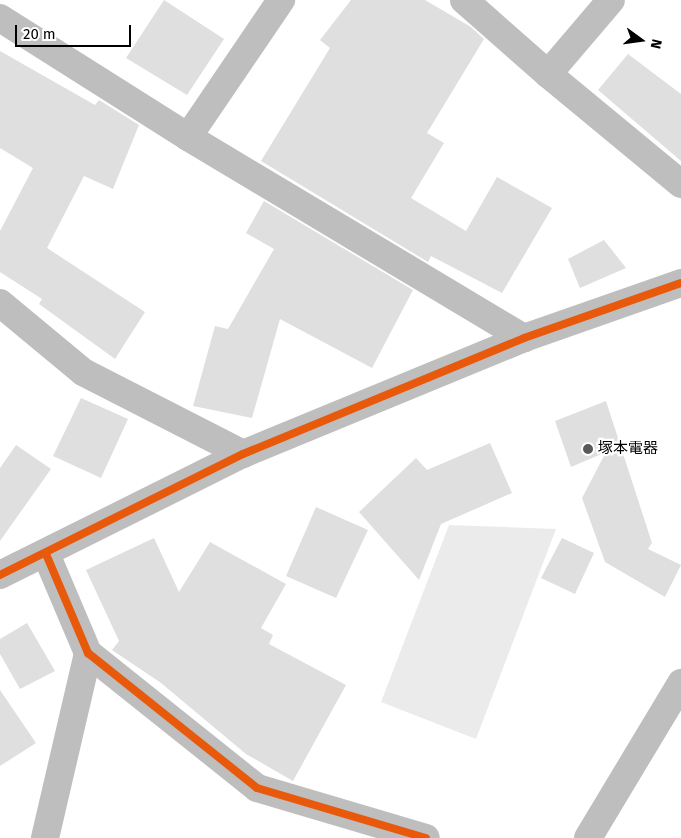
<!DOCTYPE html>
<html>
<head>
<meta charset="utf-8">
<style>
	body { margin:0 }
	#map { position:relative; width:681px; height:838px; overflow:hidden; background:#fff; font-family:"Fira Sans","Noto Sans JP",sans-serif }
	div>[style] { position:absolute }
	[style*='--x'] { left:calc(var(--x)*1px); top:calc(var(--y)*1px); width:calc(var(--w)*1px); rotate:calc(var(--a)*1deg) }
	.green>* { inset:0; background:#ebebeb }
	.building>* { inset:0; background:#dfdfdf }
	.minor>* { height:28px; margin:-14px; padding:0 14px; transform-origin:14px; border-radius:14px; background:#bebebe }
	.tertiary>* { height:28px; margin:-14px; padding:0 14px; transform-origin:14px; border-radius:14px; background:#bebebe }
	.cycleway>* { height:8px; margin:-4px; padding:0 4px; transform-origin:4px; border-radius:4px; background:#e8590c }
	.dots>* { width:14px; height:14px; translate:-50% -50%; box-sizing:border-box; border:2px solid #fff; border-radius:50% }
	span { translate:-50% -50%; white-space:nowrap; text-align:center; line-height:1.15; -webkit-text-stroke:4.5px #fff; paint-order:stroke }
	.poi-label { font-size:15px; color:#000 }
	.left { translate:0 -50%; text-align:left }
	.north { position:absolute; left:616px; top:15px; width:50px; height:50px; -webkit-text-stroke:4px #fff; paint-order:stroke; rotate:104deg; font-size:14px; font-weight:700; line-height:20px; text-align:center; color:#000 }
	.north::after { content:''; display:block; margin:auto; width:18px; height:22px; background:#000; clip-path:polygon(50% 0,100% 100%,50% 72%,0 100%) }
	.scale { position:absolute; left:15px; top:25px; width:116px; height:22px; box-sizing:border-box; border:2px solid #000; border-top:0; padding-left:6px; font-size:15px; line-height:18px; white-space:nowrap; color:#000; -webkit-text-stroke:4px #fff; paint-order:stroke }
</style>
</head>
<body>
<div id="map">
	<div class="green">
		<i style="clip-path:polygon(449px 525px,556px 529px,476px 739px,381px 702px)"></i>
	</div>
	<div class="building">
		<i style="clip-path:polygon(164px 0,224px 39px,187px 95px,126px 58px)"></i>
		<i style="clip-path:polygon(351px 0,425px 0,471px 27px,484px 39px,427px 133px,444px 143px,411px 198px,466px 231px,497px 177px,552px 208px,502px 293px,431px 256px,428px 262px,261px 161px,330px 48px,320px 40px)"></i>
		<i style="clip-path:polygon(0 51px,95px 105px,99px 100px,139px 125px,113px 189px,84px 176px,47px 248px,145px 312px,115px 359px,39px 304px,42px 299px,0 272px,0 231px,33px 168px,0 148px)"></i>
		<i style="clip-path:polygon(628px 54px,681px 94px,681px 161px,598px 90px)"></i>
		<i style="clip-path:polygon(264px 201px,413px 290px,372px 368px,280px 319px,252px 418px,193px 406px,215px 326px,228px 329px,274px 249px,246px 233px)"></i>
		<i style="clip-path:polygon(604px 240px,626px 268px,580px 288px,568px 259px)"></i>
		<i style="clip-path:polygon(81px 398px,128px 419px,101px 478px,53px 456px)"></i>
		<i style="clip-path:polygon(606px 401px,652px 543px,648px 549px,681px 565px,665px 597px,605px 562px,582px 498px,606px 452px,571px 467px,555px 421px)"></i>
		<i style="clip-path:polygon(490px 443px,512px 493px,441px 524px,419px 580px,359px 512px,416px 458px,427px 470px)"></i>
		<i style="clip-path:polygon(16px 445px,51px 469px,0 541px,0 468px)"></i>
		<i style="clip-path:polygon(316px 507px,368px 530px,336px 598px,286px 576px)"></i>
		<i style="clip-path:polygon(154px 538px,179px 592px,210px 542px,286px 584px,261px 628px,273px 635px,269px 644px,346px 685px,293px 781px,246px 754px,161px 683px,112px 650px,119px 641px,86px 570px)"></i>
		<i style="clip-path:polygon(562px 538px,594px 553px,575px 594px,541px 578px)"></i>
		<i style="clip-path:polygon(27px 623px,55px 671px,20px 689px,0 654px,0 639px)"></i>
		<i style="clip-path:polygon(0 690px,36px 743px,0 766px)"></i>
	</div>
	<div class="minor">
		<i style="--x:464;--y:0;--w:112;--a:41.4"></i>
		<i style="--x:548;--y:74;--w:173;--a:39.6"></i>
		<i style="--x:0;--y:18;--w:222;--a:32.3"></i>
		<i style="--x:188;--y:137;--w:166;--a:-55.8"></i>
		<i style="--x:548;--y:74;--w:97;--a:-49.6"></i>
		<i style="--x:188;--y:137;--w:392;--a:30.9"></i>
		<i style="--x:0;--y:303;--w:108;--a:39.7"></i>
		<i style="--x:83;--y:372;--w:180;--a:27.1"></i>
		<i style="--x:46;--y:554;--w:108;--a:67"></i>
		<i style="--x:88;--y:653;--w:216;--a:38.6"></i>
		<i style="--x:257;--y:788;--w:176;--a:16.5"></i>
		<i style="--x:45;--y:838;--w:190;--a:-76.9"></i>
		<i style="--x:588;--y:838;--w:181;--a:-59"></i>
	</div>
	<div class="tertiary">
		<i style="--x:0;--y:575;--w:271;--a:-26.5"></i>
		<i style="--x:243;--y:454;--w:304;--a:-22.4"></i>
		<i style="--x:524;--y:338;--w:166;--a:-19.3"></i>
	</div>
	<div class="cycleway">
		<i style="--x:46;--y:554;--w:108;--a:67"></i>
		<i style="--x:88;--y:653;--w:216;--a:38.6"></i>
		<i style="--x:257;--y:788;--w:176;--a:16.5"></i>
		<i style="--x:0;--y:575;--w:271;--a:-26.5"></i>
		<i style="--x:243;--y:454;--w:304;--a:-22.4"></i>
		<i style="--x:524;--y:338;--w:166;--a:-19.3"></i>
	</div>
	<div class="dots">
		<i style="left:588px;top:449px;background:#595959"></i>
	</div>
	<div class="poi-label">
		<span class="left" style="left:598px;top:449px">塚本電器</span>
	</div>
	<div class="north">N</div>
	<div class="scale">20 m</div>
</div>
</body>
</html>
